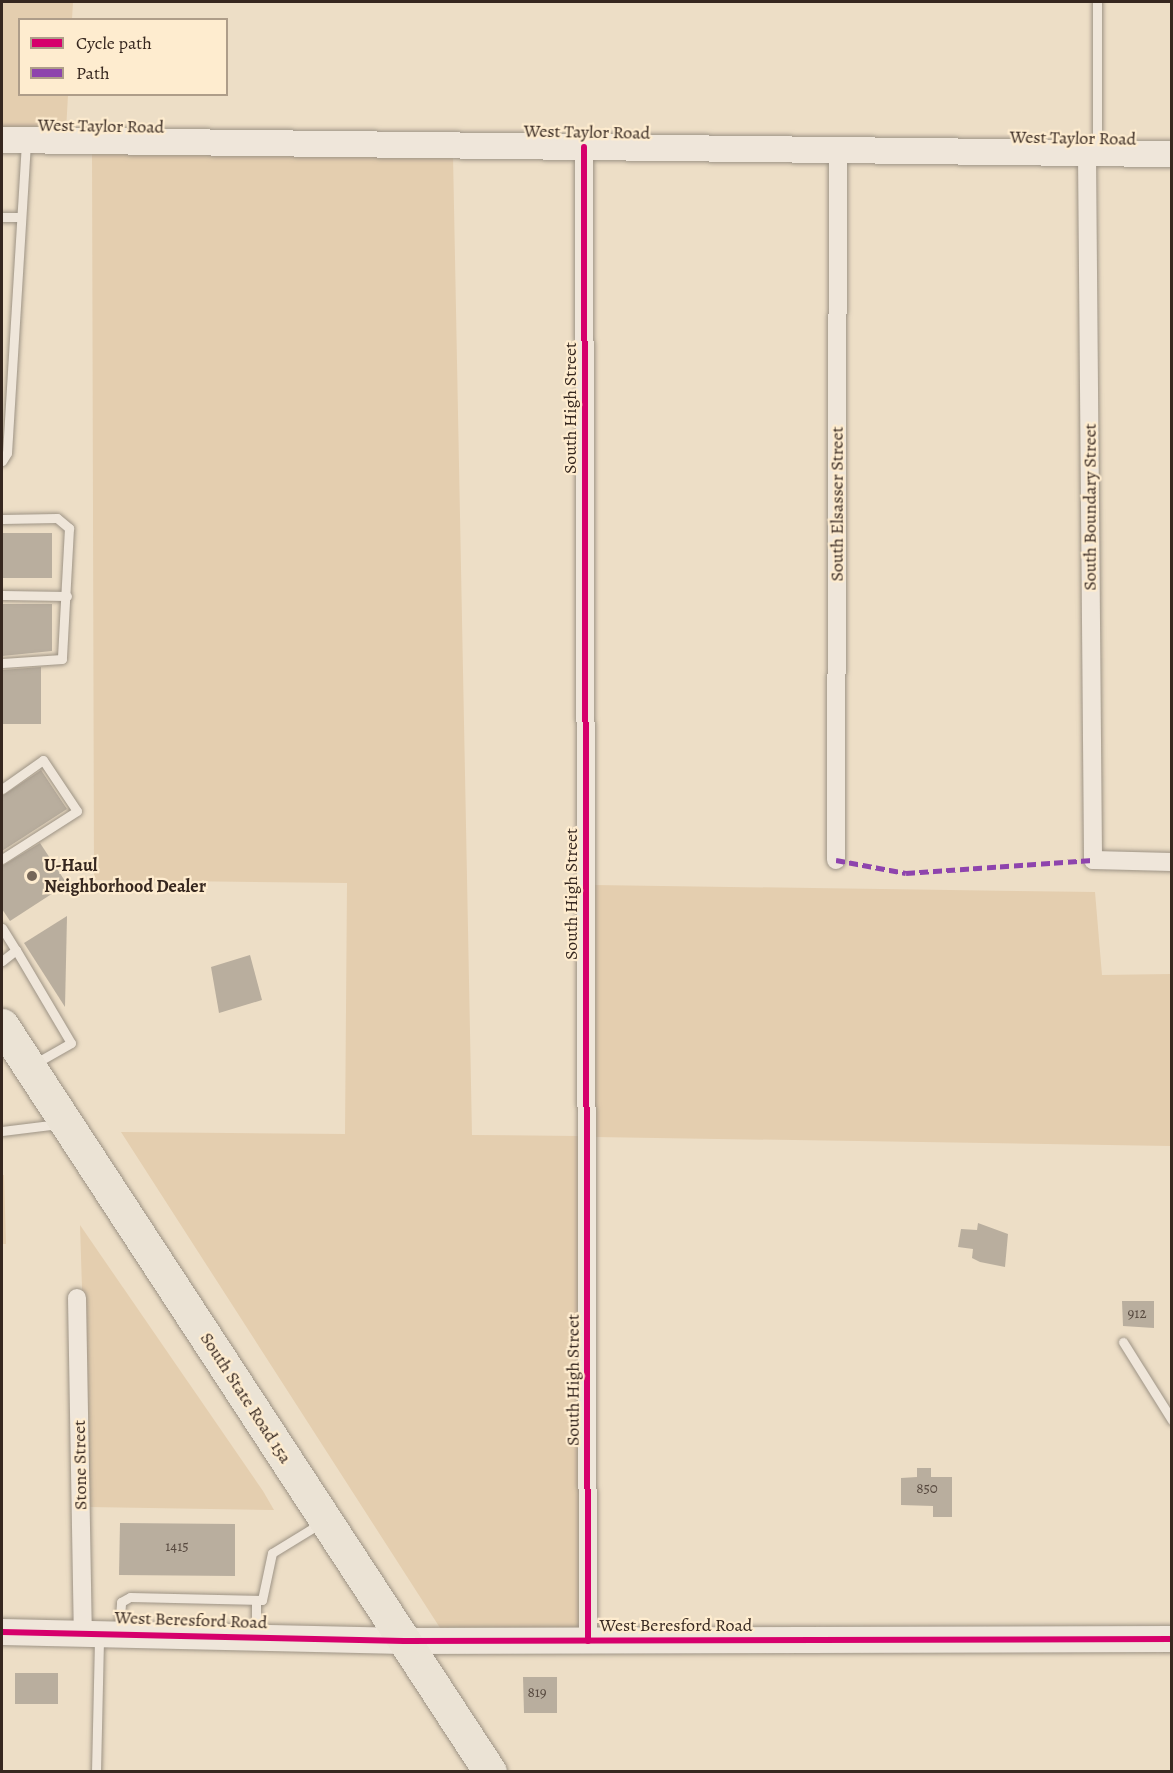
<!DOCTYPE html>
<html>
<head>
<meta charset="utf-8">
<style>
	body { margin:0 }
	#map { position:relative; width:1173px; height:1773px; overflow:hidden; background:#eddec6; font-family:Alegreya,serif }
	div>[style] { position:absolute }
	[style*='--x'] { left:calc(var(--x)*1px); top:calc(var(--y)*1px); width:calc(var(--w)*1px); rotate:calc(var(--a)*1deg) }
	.green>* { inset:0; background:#e4ceaf }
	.building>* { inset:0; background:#b9ae9e }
	.roads { filter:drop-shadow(0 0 2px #9d9385) drop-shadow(0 0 2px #9d9385) }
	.lane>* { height:9px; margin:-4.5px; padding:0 4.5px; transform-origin:4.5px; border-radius:4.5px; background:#efe6da }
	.street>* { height:18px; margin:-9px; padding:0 9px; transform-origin:9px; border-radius:9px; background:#efe6da }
	.secondary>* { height:26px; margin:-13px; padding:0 13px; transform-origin:13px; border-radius:13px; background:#efe6da }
	.highway>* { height:33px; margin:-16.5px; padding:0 16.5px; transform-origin:16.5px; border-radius:16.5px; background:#ebe3d5 }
	.quiet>* { height:4.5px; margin-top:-2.25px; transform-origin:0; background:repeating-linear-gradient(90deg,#8e44ad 0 9px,transparent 0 13.5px) }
	.cycleway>* { height:6px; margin:-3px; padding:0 3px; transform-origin:3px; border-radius:3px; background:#d6006c }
	.dots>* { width:16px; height:16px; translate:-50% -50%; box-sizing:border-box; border:3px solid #feeccf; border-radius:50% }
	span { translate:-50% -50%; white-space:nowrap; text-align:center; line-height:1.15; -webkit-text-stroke:4.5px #feeccf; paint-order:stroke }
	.number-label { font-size:15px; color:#57493f }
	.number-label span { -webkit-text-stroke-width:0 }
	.street-label { font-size:18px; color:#36271f }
	.poi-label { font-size:18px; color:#36271f; font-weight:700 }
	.left { translate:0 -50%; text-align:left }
	.frame { position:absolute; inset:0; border:3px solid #36271f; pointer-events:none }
	.legend { position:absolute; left:18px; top:18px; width:210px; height:78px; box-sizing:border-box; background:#feeccf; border:2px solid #ae9d89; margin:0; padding:8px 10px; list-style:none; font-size:18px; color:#36271f }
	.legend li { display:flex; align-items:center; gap:12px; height:30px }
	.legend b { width:30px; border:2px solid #ae9d89 }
</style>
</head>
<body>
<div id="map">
	<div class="green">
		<i style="clip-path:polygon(2px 2px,73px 2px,72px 19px,20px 20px,20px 94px,68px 95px,66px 131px,2px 130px)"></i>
		<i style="clip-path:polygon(92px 151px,453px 155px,472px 1135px,578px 1136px,580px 1631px,442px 1631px,121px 1132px,345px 1134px,347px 883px,94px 880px)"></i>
		<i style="clip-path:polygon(594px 885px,1095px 892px,1102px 975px,1171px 974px,1171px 1146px,595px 1137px)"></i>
		<i style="clip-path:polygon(2px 1175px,4px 1175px,6px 1244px,2px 1244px)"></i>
		<i style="clip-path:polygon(80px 1225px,263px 1491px,274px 1510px,89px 1507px)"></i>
	</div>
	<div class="building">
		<i style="clip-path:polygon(2px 533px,52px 533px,52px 578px,2px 578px)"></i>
		<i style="clip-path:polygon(2px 604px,52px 604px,52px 651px,2px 656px)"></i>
		<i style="clip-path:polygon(41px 667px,41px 724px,2px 724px,2px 670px)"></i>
		<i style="clip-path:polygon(41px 770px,67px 809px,2px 851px,2px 796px)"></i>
		<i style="clip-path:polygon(40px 843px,67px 884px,10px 921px,2px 909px,2px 866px)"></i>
		<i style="clip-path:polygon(67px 916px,65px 1007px,24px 943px)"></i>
		<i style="clip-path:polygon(250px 955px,262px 1000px,219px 1013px,211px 967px)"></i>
		<i style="clip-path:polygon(978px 1223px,1008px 1234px,1005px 1267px,980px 1262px,972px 1258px,973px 1249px,958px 1247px,961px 1229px,977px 1230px)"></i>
		<i style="clip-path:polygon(1122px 1301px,1154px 1301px,1154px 1328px,1123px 1326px)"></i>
		<i style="clip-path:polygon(917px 1468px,931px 1468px,931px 1477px,952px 1477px,952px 1517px,933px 1517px,933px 1506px,901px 1505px,901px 1478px,917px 1477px)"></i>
		<i style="clip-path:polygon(120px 1523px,235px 1524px,235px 1576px,119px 1575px)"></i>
		<i style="clip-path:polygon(15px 1673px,58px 1673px,58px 1704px,15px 1704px)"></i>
		<i style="clip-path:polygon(523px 1677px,557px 1677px,557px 1713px,524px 1713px)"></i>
	</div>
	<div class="roads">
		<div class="lane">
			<i style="--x:1097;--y:2;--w:150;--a:90"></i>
			<i style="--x:2;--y:217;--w:19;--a:0"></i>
			<i style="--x:2;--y:461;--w:9;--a:-58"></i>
			<i style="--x:7;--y:453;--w:312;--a:-86.5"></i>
			<i style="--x:2;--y:519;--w:55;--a:-1"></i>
			<i style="--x:57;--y:518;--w:16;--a:40"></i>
			<i style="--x:69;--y:528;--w:131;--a:93.1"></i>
			<i style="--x:62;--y:659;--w:60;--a:176.2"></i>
			<i style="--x:2;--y:595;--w:65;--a:0.9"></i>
			<i style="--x:2;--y:789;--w:50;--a:-35.3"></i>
			<i style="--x:43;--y:760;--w:61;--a:56.3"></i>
			<i style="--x:77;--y:811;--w:89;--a:147.4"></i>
			<i style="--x:2;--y:928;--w:26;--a:58"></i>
			<i style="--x:16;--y:950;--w:18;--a:142"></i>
			<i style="--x:16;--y:950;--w:108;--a:59.4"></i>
			<i style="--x:71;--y:1043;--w:43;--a:150.4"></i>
			<i style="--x:2;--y:1131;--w:57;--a:-7"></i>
			<i style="--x:1123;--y:1342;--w:92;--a:57.9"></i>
			<i style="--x:119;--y:1632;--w:30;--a:-86"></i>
			<i style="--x:121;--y:1602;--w:10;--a:-29"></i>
			<i style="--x:130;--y:1597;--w:132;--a:1.3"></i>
			<i style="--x:262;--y:1600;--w:48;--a:-78"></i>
			<i style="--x:272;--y:1553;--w:57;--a:-31.5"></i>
			<i style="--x:256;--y:1636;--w:36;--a:-90"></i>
			<i style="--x:96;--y:1772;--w:136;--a:-88.7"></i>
		</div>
		<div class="street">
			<i style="--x:584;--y:147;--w:1494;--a:89.85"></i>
			<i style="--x:1087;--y:154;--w:706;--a:89.51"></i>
			<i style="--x:1093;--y:860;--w:79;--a:1.5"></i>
			<i style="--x:836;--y:860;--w:711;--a:-89.84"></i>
			<i style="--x:77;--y:1298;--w:333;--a:89"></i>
		</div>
		<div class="secondary">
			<i style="--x:2;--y:140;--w:1170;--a:0.69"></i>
			<i style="--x:2;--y:1632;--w:402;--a:1.3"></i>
			<i style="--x:404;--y:1641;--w:768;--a:-0.15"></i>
		</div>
		<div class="highway">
			<i style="--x:2;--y:1025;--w:892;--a:56.84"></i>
		</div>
	</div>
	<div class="quiet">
		<i style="--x:836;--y:860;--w:71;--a:10.5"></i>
		<i style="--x:906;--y:873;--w:187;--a:-4"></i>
	</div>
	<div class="cycleway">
		<i style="--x:584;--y:147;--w:1494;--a:89.85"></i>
		<i style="--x:2;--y:1632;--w:402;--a:1.3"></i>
		<i style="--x:404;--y:1641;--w:768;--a:-0.15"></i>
	</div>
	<div class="dots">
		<i style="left:32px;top:876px;background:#766759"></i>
	</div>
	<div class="number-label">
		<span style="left:1137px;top:1314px">912</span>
		<span style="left:927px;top:1489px">850</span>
		<span style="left:177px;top:1547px">1415</span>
		<span style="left:537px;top:1693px">819</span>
	</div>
	<div class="street-label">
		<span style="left:101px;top:126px;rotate:1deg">West Taylor Road</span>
		<span style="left:587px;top:132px;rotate:1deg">West Taylor Road</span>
		<span style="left:1073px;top:138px;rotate:1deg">West Taylor Road</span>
		<span style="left:570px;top:408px;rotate:-90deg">South High Street</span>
		<span style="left:837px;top:504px;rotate:-90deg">South Elsasser Street</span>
		<span style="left:1090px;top:507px;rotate:-90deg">South Boundary Street</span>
		<span style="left:571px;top:894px;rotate:-90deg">South High Street</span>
		<span style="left:573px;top:1380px;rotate:-90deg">South High Street</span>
		<span style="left:246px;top:1398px;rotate:57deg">South State Road 15a</span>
		<span style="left:80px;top:1465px;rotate:-91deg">Stone Street</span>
		<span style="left:191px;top:1620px;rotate:2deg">West Beresford Road</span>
		<span style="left:676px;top:1625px">West Beresford Road</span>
	</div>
	<div class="poi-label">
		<span class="left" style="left:44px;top:876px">U-Haul<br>Neighborhood Dealer</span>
	</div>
	<div class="frame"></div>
	<ul class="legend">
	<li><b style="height:8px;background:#d6006c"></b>Cycle path</li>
	<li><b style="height:8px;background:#8e44ad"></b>Path</li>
	</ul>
</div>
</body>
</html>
